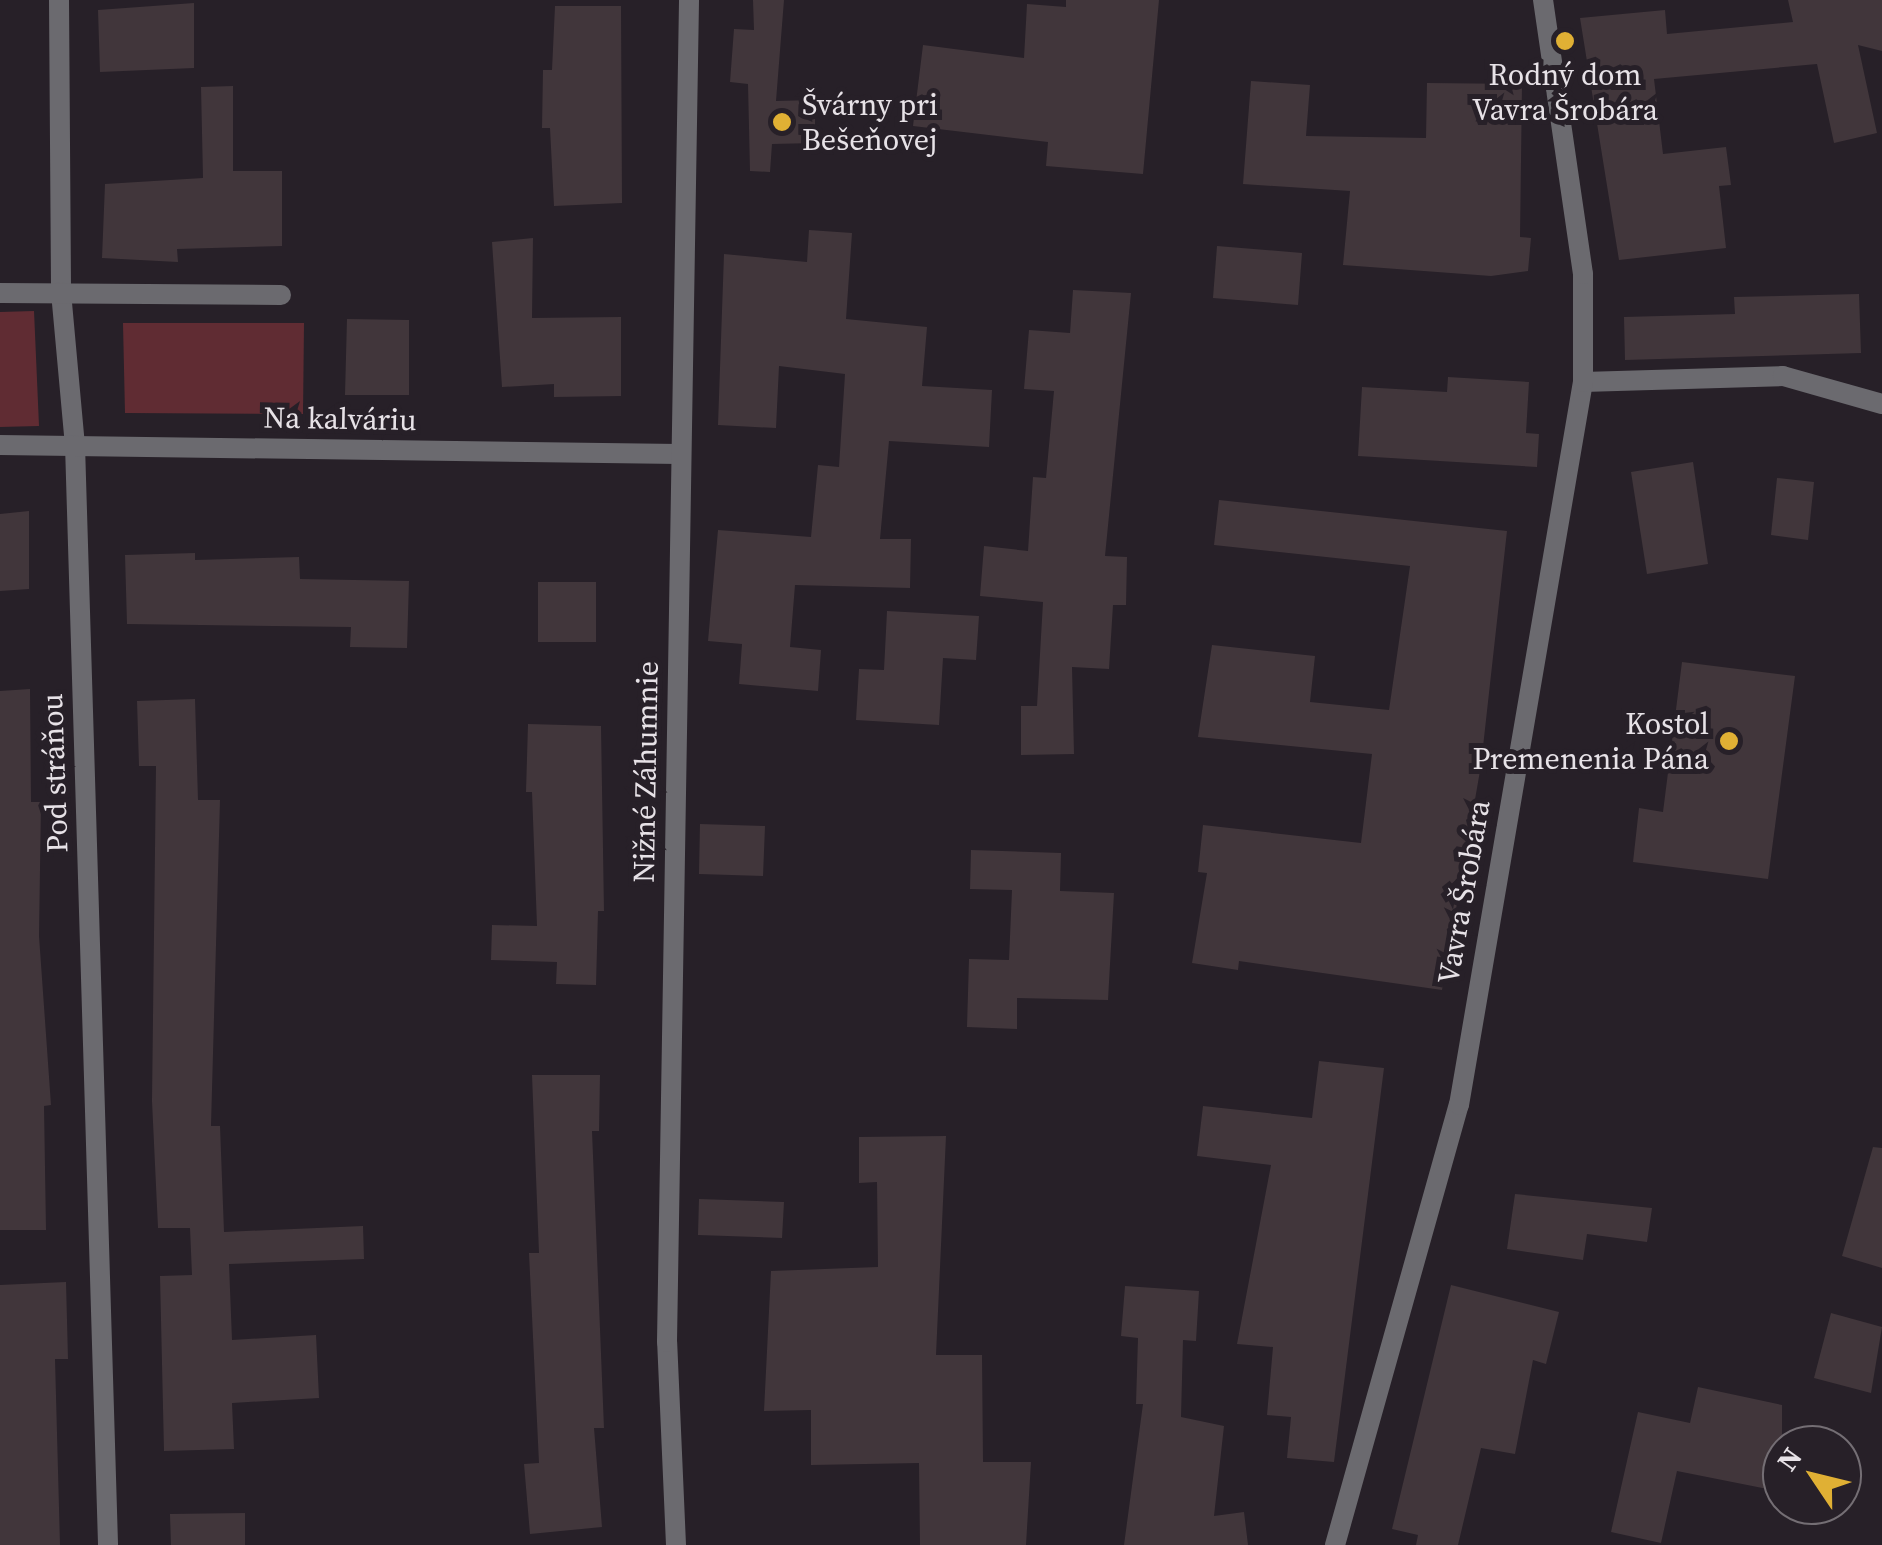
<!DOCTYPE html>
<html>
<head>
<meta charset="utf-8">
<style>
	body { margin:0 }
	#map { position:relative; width:1882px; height:1545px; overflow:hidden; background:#272028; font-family:"Source Serif 4",serif }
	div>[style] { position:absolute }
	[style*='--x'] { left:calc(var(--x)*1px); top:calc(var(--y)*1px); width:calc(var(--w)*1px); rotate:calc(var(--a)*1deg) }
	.green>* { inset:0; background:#602c33 }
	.building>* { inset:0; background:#41363b }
	.minor>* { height:20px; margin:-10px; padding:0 10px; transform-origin:10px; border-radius:10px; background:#6b6a6f }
	.tertiary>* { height:20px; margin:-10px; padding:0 10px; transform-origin:10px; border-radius:10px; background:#6b6a6f }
	.dots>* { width:28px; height:28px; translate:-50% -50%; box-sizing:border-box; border:5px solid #272028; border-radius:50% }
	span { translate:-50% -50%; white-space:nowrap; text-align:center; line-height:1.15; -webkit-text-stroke:10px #272028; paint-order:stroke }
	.poi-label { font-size:30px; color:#e7e2e7 }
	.left { translate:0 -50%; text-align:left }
	.right { translate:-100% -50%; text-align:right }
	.street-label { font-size:30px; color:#e7e2e7 }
	.north { position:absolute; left:1762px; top:1425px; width:100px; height:100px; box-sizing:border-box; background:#272028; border:2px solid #746e74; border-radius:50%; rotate:305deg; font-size:28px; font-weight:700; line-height:40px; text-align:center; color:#e7e2e7 }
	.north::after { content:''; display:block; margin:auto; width:35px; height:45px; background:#e0b034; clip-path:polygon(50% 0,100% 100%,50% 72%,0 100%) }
</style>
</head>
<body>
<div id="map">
	<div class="green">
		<i style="clip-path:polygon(34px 311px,39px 426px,0 427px,0 312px)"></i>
		<i style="clip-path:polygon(123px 323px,304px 323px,303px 414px,125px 413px)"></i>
	</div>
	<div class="building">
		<i style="clip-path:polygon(753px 0,784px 0,776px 101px,815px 100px,815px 143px,772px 144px,770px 172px,750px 171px,748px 84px,730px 82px,734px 29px,754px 30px)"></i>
		<i style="clip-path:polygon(1066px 0,1159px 0,1143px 174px,1046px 166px,1048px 142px,913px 126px,923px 45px,1024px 58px,1027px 4px,1066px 7px)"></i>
		<i style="clip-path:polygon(1788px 0,1882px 0,1882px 51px,1858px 45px,1877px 133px,1834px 143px,1817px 64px,1654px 79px,1663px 154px,1726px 147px,1731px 185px,1719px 186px,1726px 248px,1619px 260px,1580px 18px,1665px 10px,1667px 34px,1793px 22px)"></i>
		<i style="clip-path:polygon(194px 3px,194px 68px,100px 72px,98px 10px)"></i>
		<i style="clip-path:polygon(555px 6px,621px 6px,622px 203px,554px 206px,550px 128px,542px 128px,543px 70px,552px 70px)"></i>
		<i style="clip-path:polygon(1251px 81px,1310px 85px,1306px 136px,1426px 138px,1427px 83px,1522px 84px,1520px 237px,1531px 238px,1528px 271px,1491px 276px,1343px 265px,1350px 191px,1243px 184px)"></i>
		<i style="clip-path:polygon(233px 86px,233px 171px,282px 171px,282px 246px,177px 249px,178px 262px,102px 258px,105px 184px,203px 178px,201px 87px)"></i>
		<i style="clip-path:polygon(809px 230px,852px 233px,846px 319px,927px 327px,922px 386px,992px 390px,989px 447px,889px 441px,880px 539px,911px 539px,910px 588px,795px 585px,790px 647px,821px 650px,818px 691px,739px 684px,742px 644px,708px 641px,718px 530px,811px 537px,818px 465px,839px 467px,845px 374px,779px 366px,776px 428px,718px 425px,724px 254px,807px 262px)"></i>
		<i style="clip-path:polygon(533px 238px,532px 318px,621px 317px,621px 396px,554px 397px,554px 384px,502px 387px,492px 242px)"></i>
		<i style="clip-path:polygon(1217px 246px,1302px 253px,1298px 305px,1213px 298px)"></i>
		<i style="clip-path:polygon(1073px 290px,1131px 293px,1105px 556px,1127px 557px,1126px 605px,1113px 605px,1109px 669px,1072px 667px,1074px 754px,1021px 755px,1021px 706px,1037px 706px,1043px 602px,980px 596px,984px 546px,1028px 551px,1033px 477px,1046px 478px,1054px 391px,1024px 389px,1029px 330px,1070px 333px)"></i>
		<i style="clip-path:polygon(1859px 294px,1861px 353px,1625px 360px,1624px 317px,1735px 314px,1734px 297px)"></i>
		<i style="clip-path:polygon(347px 319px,409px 320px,409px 395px,345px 395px)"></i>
		<i style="clip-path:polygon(1448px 377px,1529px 382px,1526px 433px,1539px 434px,1537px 467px,1358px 456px,1362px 387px,1447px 392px)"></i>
		<i style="clip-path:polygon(1693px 462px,1708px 564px,1647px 574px,1631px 472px)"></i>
		<i style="clip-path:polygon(1777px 478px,1814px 482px,1808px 540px,1771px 535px)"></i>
		<i style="clip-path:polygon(1219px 500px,1507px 531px,1481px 765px,1442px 990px,1239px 961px,1238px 970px,1192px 963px,1207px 873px,1198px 872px,1203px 825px,1361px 843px,1372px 754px,1198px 737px,1212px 645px,1315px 656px,1310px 702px,1389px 710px,1410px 566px,1214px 545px)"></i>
		<i style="clip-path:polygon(29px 511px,29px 589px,0 591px,0 514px)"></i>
		<i style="clip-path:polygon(195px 553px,195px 560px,299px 557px,300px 579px,409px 581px,407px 648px,350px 647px,351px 627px,127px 624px,125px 555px)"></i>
		<i style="clip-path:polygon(538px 582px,596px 582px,596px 642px,538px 642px)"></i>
		<i style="clip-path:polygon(887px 611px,979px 616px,976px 660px,943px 658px,939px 725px,856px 720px,859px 669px,884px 670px)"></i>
		<i style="clip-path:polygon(1682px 662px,1795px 676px,1768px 879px,1633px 862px,1639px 808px,1663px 812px)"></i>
		<i style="clip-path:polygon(30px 689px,31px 802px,41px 802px,39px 936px,51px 1105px,44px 1106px,46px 1230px,0 1230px,0 691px)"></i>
		<i style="clip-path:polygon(195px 699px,198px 800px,220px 800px,211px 1126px,220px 1126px,224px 1232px,363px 1226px,364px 1259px,229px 1264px,232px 1340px,316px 1335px,319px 1398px,232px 1403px,234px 1449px,164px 1451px,160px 1276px,192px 1275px,190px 1228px,158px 1228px,152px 1101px,156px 766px,139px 766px,137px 701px)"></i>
		<i style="clip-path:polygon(528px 724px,601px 726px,604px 911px,598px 911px,596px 985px,556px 984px,557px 962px,491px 960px,492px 925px,537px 926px,532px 792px,526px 792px)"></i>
		<i style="clip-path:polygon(700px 824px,765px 826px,763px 876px,699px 874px)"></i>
		<i style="clip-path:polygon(971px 850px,1061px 853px,1060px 891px,1114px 893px,1108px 1000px,1017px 998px,1017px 1029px,967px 1027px,969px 959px,1009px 960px,1012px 890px,970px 889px)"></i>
		<i style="clip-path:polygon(1319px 1061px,1384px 1068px,1334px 1462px,1287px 1458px,1291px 1417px,1267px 1415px,1273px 1347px,1237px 1344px,1271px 1165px,1197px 1156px,1203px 1106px,1312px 1118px)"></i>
		<i style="clip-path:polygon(532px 1075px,600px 1075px,599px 1131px,592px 1131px,604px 1428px,594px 1428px,602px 1527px,530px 1534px,524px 1464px,539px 1463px,529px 1253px,539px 1253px)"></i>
		<i style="clip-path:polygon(946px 1136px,936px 1355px,982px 1355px,983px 1462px,1031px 1462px,1026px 1545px,920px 1545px,919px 1463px,811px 1465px,811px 1410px,764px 1411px,771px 1271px,878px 1267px,877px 1182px,859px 1183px,859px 1137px)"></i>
		<i style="clip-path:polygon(1873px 1147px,1882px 1148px,1882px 1268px,1842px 1256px)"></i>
		<i style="clip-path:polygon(1515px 1194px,1652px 1208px,1647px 1242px,1587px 1234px,1583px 1260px,1507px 1249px)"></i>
		<i style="clip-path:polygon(699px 1199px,784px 1202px,782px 1238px,698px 1235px)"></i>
		<i style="clip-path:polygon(66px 1282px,68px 1359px,55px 1359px,60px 1545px,0 1545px,0 1285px)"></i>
		<i style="clip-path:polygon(1451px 1285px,1559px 1312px,1546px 1364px,1533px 1360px,1515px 1454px,1481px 1448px,1458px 1545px,1416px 1545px,1418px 1535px,1392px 1529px)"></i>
		<i style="clip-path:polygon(1125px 1286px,1199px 1291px,1196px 1341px,1183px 1340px,1181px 1417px,1224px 1426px,1214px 1516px,1244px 1512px,1248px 1545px,1124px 1545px,1143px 1404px,1136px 1404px,1138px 1338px,1121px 1336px)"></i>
		<i style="clip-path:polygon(1831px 1313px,1882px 1327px,1871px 1393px,1814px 1378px)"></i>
		<i style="clip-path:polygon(1698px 1387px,1782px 1405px,1782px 1492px,1677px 1471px,1661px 1543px,1611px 1532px,1638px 1412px,1690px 1423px)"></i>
		<i style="clip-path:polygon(245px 1513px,245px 1545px,171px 1545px,170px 1514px)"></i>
	</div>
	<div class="minor">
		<i style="--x:59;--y:0;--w:292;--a:89.6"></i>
		<i style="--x:61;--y:292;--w:154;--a:84.8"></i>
		<i style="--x:75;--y:445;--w:1100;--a:88.28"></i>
		<i style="--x:0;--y:293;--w:281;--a:0.4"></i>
		<i style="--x:1583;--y:382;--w:200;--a:-1.7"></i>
		<i style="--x:1783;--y:376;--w:103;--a:15.8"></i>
		<i style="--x:0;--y:445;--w:679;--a:0.76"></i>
		<i style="--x:676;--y:1545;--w:203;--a:-92.5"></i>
		<i style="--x:667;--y:1342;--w:1342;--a:-89.06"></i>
	</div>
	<div class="tertiary">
		<i style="--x:1335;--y:1545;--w:457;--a:-74.3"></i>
		<i style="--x:1459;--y:1105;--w:734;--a:-80.27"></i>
		<i style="--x:1583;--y:382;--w:108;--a:-90"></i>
		<i style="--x:1583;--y:274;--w:277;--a:-98.3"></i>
	</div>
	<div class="dots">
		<i style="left:1565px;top:41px;background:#e0b034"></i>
		<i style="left:782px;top:122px;background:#e0b034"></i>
		<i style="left:1729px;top:741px;background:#e0b034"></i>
	</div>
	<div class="poi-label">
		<span style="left:1565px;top:92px">Rodný dom<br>Vavra Šrobára</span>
		<span class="left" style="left:802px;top:122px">Švárny pri<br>Bešeňovej</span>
		<span class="right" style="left:1709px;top:741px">Kostol<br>Premenenia Pána</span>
	</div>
	<div class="street-label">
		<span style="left:340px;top:419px;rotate:1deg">Na kalváriu</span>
		<span style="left:646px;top:772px;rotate:-89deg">Nižné Záhumnie</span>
		<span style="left:55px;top:773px;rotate:-92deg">Pod stráňou</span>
		<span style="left:1464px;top:892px;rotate:-80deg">Vavra Šrobára</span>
	</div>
	<div class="north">N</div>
</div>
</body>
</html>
